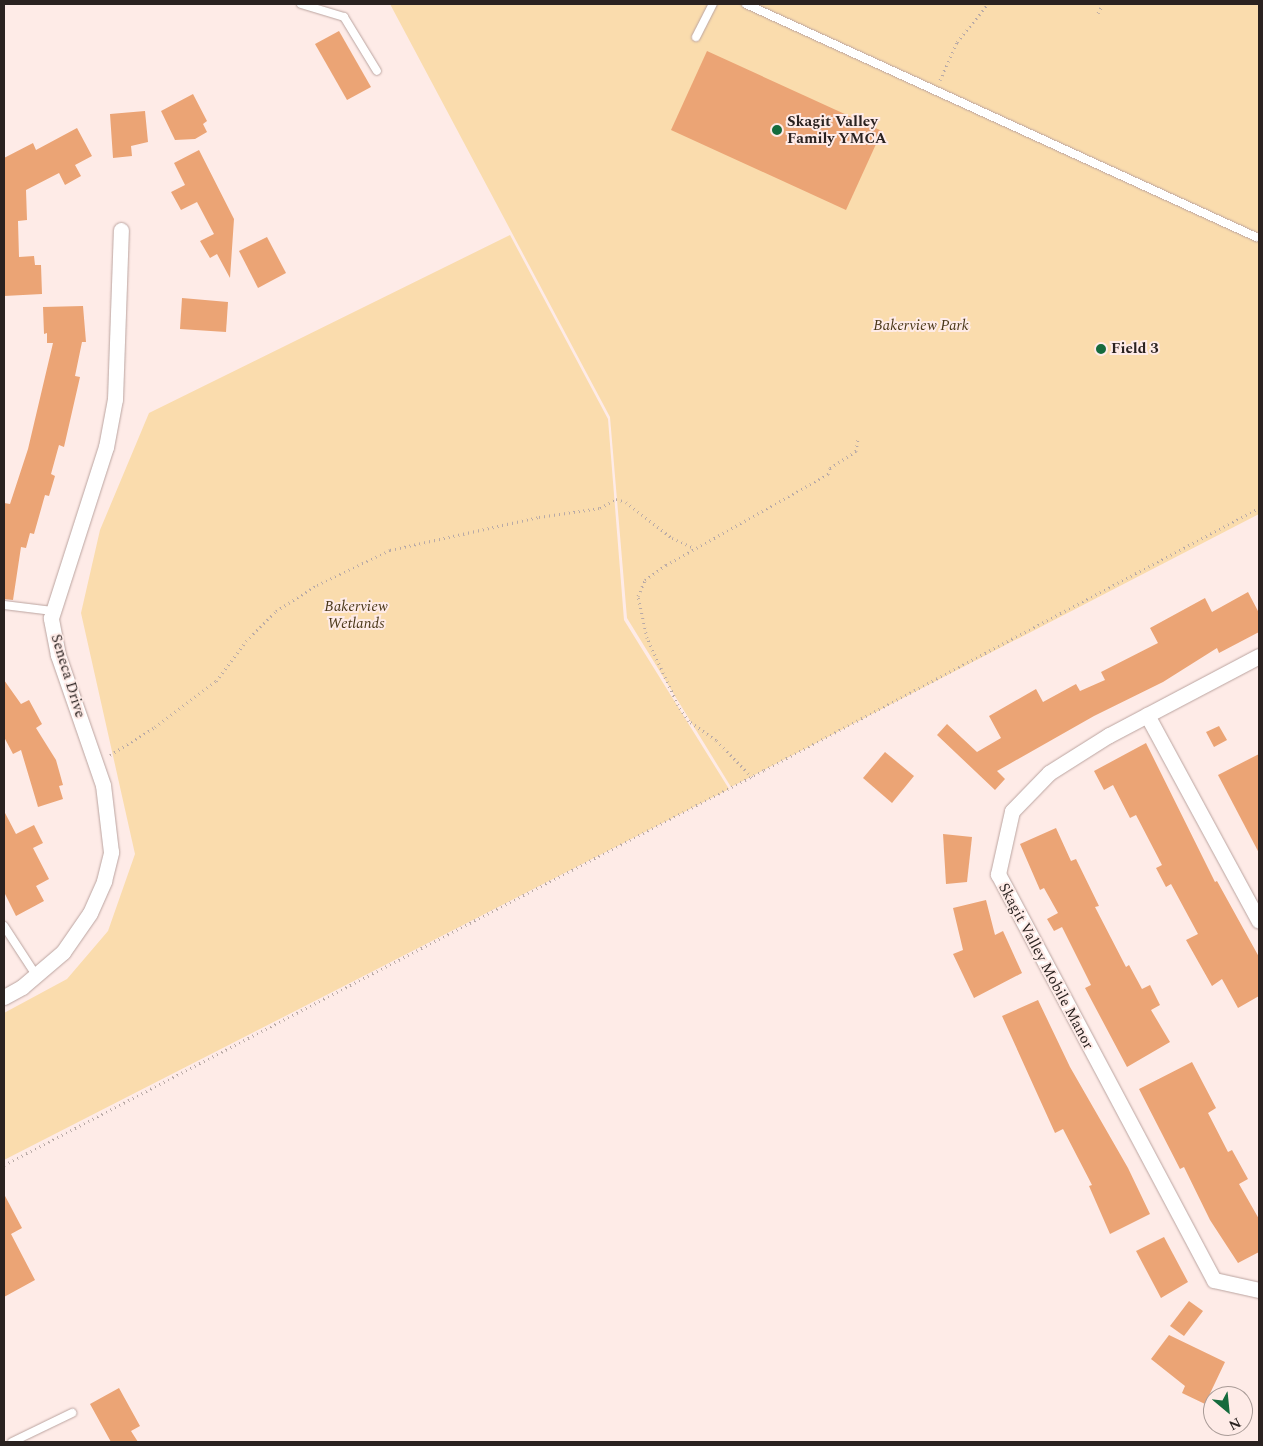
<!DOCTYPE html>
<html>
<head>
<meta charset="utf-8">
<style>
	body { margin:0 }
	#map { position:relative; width:1263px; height:1446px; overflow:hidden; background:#feebe7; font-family:Spectral,serif }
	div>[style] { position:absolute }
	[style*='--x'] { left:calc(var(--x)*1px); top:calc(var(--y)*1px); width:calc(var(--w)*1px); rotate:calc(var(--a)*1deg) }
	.green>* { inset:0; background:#fadcad }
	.building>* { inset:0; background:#eba475 }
	.path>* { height:3px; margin-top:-1.5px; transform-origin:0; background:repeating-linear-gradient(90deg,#b9aaa6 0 1px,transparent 0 5px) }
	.roads { filter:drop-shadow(0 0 1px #bba4a0) drop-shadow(0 0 1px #bba4a0) }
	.service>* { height:8px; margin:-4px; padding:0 4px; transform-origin:4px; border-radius:4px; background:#fff }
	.minor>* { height:15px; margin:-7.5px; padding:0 7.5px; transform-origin:7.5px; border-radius:7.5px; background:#fff }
	.dots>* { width:14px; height:14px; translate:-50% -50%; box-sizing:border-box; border:2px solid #feebe7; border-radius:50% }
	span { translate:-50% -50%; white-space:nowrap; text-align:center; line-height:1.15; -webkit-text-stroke:4px #feebe7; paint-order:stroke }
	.poi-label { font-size:15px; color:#2a2220; font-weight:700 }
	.left { translate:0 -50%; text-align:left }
	.park-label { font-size:15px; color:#4a3718; font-style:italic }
	.street-label { font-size:15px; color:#2a2220 }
	.frame { position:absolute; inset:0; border:5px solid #2a2220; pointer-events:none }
	.north { position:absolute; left:1203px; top:1386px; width:50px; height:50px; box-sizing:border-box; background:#feebe7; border:1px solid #a99b97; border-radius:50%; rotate:152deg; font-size:14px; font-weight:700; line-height:20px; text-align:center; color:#2a2220 }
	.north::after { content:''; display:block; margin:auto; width:18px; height:22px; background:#156b3d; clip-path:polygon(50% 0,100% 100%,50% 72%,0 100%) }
</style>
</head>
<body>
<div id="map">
	<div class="green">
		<i style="clip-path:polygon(390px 4px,1259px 4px,1259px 514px,731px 787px,627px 618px,610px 417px)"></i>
		<i style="clip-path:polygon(510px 235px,608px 419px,624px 620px,729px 789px,4px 1160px,4px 1013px,67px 979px,108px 931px,135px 854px,81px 613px,100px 530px,149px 413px)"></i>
	</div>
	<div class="building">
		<i style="clip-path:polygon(339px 31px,371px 87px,347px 100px,315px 44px)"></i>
		<i style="clip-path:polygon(707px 51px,882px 131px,846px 210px,671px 130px)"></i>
		<i style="clip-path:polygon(193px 94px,207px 121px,203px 124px,207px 132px,195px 139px,175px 140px,161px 111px)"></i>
		<i style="clip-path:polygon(145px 111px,148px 142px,131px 146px,132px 156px,113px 158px,110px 114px)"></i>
		<i style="clip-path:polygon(77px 128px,92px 156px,75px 165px,81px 176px,65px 185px,59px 173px,26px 190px,27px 220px,18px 221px,19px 257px,34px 256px,35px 265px,41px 265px,42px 294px,4px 296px,4px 158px,33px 143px,36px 150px)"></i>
		<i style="clip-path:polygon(199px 150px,234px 219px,230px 278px,217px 254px,210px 258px,200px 241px,214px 234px,197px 202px,181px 210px,171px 192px,185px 185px,174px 163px)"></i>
		<i style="clip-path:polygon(267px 237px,286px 273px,258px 288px,239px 251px)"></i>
		<i style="clip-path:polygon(182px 298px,228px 302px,226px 332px,180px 329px)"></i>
		<i style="clip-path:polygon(83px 306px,86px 342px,82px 342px,75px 376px,80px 377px,64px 447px,59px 445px,51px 474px,55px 476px,49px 496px,45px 495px,34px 534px,30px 533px,26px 548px,21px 547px,13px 600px,4px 599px,4px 503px,10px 504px,28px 449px,53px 343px,47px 343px,47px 333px,44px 334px,43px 307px)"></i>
		<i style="clip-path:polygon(1248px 592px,1259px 613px,1259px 632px,1219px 653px,1217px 648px,1163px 682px,1094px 716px,997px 771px,1005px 779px,995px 790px,937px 735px,947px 724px,977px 752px,1001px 738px,989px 716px,1036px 689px,1043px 702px,1076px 684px,1080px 691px,1105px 680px,1101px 672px,1158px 643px,1150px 628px,1205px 598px,1212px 612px)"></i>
		<i style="clip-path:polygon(4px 680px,21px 704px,29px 700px,42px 724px,36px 728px,56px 760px,63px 785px,59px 786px,63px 799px,38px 807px,21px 750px,13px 754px,4px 737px)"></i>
		<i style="clip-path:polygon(1219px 726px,1227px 740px,1214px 747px,1206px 732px)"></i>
		<i style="clip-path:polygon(1146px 743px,1215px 882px,1217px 881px,1259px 957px,1259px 996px,1238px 1008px,1222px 979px,1212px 986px,1186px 940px,1198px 934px,1171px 884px,1166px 887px,1156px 868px,1162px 865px,1136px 815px,1130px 818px,1113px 785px,1104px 790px,1094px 771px)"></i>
		<i style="clip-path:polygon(885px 752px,914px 776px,892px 803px,863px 778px)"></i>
		<i style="clip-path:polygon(1259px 754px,1259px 853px,1218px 775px)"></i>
		<i style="clip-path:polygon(4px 811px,16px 834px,34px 825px,43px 843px,33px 848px,49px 879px,36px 886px,44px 901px,16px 916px,4px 892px)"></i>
		<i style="clip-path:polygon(1056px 828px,1071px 861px,1076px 859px,1099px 906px,1095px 907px,1126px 967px,1129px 965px,1142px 989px,1150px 985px,1160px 1005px,1151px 1010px,1170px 1042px,1127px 1067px,1085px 988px,1091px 985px,1062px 927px,1054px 931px,1047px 919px,1058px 913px,1044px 888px,1040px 890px,1020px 844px)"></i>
		<i style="clip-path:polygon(943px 834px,972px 837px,967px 882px,946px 884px)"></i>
		<i style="clip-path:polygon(986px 900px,995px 935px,1003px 931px,1022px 973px,974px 998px,953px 954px,963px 950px,953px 908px)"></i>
		<i style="clip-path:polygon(1038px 1000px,1070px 1067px,1128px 1168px,1150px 1214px,1110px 1234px,1089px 1186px,1092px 1185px,1063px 1129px,1055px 1133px,1002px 1016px)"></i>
		<i style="clip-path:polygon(1192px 1062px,1216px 1108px,1208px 1113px,1228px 1152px,1232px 1150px,1248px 1179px,1239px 1184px,1259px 1219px,1259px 1252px,1238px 1263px,1210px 1220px,1184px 1167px,1180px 1169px,1139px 1089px)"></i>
		<i style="clip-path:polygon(4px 1194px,22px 1228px,11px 1234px,35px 1280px,4px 1297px)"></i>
		<i style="clip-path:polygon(1164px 1237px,1188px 1282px,1161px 1298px,1136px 1251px)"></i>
		<i style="clip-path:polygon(1189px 1301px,1203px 1311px,1184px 1336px,1170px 1326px)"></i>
		<i style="clip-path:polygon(1169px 1335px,1225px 1362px,1205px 1404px,1182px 1393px,1185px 1386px,1151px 1359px)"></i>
		<i style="clip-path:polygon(119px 1388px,140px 1426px,131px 1431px,138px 1442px,111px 1442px,90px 1404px)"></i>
	</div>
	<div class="path">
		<i style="--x:1098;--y:13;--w:10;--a:-61"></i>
		<i style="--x:940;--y:80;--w:42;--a:-65.9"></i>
		<i style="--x:957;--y:42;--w:49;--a:-50.8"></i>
		<i style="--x:110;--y:755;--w:53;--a:-31.9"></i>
		<i style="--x:155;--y:727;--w:76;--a:-37"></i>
		<i style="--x:216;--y:681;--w:50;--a:-53.1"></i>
		<i style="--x:246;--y:641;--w:42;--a:-45"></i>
		<i style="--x:276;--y:611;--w:49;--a:-32.4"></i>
		<i style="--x:317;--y:585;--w:81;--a:-25.6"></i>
		<i style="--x:390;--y:550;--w:153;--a:-12.5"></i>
		<i style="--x:539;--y:517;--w:62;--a:-8.4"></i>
		<i style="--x:600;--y:508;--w:18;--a:-29"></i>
		<i style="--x:616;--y:499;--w:10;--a:17"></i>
		<i style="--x:626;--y:502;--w:58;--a:38"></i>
		<i style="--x:672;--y:538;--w:24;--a:24"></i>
		<i style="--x:752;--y:777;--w:52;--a:-134.2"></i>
		<i style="--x:716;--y:740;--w:33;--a:-145"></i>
		<i style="--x:689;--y:721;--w:19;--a:-125"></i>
		<i style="--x:678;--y:705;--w:74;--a:-114.8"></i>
		<i style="--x:647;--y:638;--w:43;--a:-102.1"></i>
		<i style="--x:638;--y:596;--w:17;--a:-66"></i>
		<i style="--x:645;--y:580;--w:26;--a:-36"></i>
		<i style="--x:666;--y:565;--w:186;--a:-29.3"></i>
		<i style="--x:828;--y:474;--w:6;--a:-72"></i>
		<i style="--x:830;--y:468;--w:31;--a:-33"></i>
		<i style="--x:856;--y:451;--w:12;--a:-81"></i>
		<i style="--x:4;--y:1165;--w:857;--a:-27.46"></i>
		<i style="--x:764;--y:770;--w:560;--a:-27.89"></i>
	</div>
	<div class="roads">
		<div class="service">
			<i style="--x:301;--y:4;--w:45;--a:16.8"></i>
			<i style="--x:344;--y:17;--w:63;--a:58.6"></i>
			<i style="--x:746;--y:4;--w:561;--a:24.55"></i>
			<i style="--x:696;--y:37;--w:37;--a:-63"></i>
			<i style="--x:4;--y:605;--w:49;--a:7"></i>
			<i style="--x:4;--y:926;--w:59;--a:56.9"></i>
			<i style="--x:12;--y:1442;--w:67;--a:-25.8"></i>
		</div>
		<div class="minor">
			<i style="--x:1259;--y:656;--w:170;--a:152.2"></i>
			<i style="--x:1109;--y:735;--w:71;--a:147.7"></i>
			<i style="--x:1049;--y:773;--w:53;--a:134.2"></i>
			<i style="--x:1012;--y:811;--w:65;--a:102.5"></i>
			<i style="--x:998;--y:874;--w:460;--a:62"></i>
			<i style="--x:1214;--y:1280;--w:46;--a:12.5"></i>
			<i style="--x:1147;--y:715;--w:234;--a:61.5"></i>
			<i style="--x:4;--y:997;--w:21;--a:-29"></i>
			<i style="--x:22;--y:987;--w:54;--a:-40.5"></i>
			<i style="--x:63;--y:952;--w:47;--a:-55.3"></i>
			<i style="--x:90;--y:913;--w:35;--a:-66"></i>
			<i style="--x:104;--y:881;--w:30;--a:-76"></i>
			<i style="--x:111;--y:852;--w:67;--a:-96.8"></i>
			<i style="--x:103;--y:785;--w:138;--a:-109.1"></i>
			<i style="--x:58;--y:655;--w:38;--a:-101"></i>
			<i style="--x:51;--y:618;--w:180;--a:-72.2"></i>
			<i style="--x:106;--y:447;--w:49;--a:-79.4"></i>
			<i style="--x:115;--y:399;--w:169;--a:-88"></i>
		</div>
	</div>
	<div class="dots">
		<i style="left:777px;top:130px;background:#156b3d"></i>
		<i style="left:1101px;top:349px;background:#156b3d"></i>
	</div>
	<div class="poi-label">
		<span class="left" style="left:787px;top:130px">Skagit Valley<br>Family YMCA</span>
		<span class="left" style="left:1111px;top:349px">Field 3</span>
	</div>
	<div class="park-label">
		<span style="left:921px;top:326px">Bakerview Park</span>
		<span style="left:356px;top:615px">Bakerview<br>Wetlands</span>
	</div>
	<div class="street-label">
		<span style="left:68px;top:676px;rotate:73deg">Seneca Drive</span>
		<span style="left:1046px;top:966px;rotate:62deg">Skagit Valley Mobile Manor</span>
	</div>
	<div class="frame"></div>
	<div class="north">N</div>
</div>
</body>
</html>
